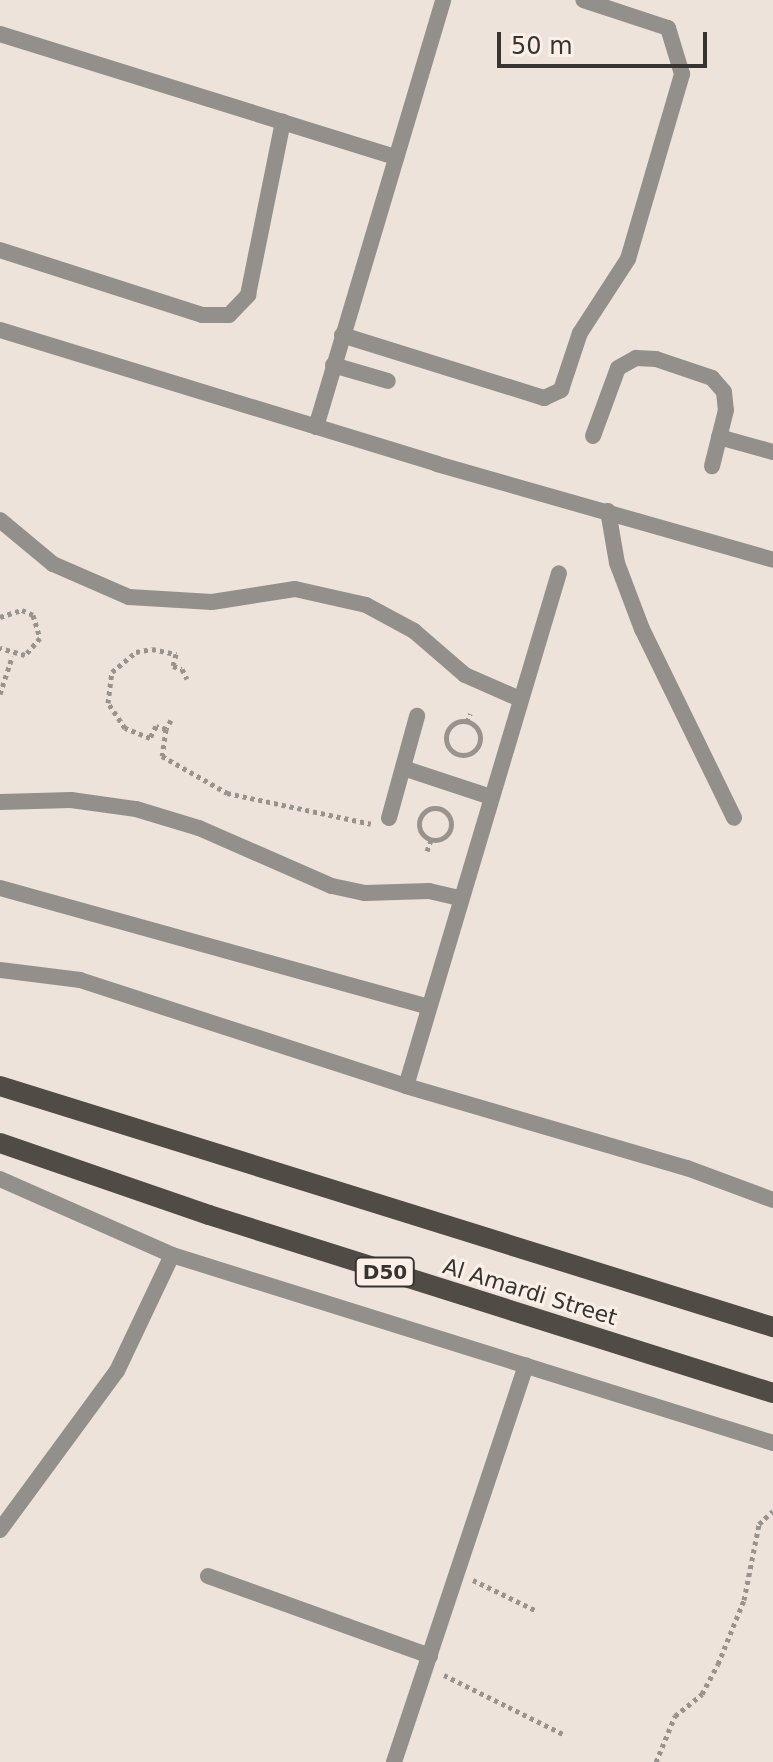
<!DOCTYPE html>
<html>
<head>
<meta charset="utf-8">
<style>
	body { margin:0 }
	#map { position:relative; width:773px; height:1762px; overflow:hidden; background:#ede3db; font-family:"DejaVu Sans",sans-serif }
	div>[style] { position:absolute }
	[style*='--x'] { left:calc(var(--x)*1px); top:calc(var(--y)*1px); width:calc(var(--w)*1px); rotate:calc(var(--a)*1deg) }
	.path>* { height:5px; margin-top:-2.5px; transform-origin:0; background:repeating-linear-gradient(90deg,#9a938d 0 4px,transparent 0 8px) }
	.path>.ring { margin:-2.5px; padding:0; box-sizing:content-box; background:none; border:5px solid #9a938d; border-radius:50% }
	.service>* { height:16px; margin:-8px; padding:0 8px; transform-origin:8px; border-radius:8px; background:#93908c }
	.minor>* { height:16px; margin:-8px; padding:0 8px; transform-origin:8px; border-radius:8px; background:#93908c }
	.tertiary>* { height:16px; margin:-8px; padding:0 8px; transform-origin:8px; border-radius:8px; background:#93908c }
	.primary>* { height:20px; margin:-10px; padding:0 10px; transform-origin:10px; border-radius:10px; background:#514b45 }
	span { translate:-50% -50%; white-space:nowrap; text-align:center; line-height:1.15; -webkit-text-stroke:6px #faf0e8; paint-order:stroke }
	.shield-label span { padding:2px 6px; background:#faf0e8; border:2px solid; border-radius:6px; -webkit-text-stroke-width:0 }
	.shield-label { font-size:20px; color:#373330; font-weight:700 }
	.street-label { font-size:22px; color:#373330 }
	.scale { position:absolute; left:497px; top:32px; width:210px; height:36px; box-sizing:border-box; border:4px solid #373330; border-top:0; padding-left:10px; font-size:24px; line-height:28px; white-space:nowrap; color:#373330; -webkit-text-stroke:6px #faf0e8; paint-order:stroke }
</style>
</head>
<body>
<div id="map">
	<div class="path">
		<i style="--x:0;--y:617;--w:23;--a:-18"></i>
		<i style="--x:22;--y:610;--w:12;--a:24"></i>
		<i style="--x:33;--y:615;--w:24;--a:73"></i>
		<i style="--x:40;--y:638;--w:23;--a:131"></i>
		<i style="--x:25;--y:655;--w:26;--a:-164"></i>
		<i style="--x:0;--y:694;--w:40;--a:-72"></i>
		<i style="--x:171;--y:720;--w:10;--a:119"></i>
		<i style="--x:166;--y:729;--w:10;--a:-163"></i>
		<i style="--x:156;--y:726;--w:13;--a:117"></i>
		<i style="--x:150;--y:738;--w:27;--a:-158"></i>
		<i style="--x:125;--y:728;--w:30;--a:-124"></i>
		<i style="--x:108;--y:703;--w:31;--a:-83"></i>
		<i style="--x:112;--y:672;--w:31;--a:-40"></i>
		<i style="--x:136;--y:652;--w:16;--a:-11"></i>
		<i style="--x:152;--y:649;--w:25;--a:12"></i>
		<i style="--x:176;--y:654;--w:12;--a:104"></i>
		<i style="--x:173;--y:666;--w:9;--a:18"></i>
		<i style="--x:182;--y:669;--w:11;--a:63"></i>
		<i class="ring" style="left:446px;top:721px;width:29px;height:29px"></i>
		<i style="--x:467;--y:722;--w:9;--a:-69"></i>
		<i style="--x:166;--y:729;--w:27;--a:98"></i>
		<i style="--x:162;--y:756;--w:75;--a:29.6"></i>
		<i style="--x:227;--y:793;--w:147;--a:12.1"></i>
		<i class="ring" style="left:419px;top:808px;width:27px;height:27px"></i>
		<i style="--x:427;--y:851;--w:12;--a:-70"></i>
		<i style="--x:473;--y:1580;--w:71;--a:25.8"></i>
		<i style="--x:444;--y:1675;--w:135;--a:26.4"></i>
		<i style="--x:656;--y:1762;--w:50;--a:-67.6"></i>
		<i style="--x:675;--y:1716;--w:35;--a:-39"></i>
		<i style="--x:702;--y:1694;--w:34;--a:-62"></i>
		<i style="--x:718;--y:1664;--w:69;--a:-67.9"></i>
		<i style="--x:744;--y:1600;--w:77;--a:-78.8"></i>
		<i style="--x:759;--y:1524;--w:19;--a:-43"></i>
	</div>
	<div class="service">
		<i style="--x:0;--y:34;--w:415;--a:17.3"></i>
		<i style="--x:0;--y:250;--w:212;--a:17.8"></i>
		<i style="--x:202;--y:315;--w:27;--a:0"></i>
		<i style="--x:229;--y:315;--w:28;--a:-46"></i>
		<i style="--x:248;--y:295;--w:177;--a:-78.6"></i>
		<i style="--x:342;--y:335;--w:212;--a:17.3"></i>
		<i style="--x:544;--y:398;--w:19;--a:-25"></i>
		<i style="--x:561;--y:390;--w:60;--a:-71.6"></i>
		<i style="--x:580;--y:333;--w:88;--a:-57"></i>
		<i style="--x:628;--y:259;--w:193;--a:-73.7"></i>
		<i style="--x:682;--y:74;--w:48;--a:-106.9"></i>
		<i style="--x:668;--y:28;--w:89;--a:-161.8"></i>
		<i style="--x:333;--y:365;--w:57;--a:16.2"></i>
		<i style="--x:316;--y:427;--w:445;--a:-73.4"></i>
		<i style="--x:593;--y:436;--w:72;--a:-69.8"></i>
		<i style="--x:618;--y:368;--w:21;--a:-29"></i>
		<i style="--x:636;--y:358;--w:20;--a:3"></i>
		<i style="--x:656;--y:359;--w:59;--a:18.7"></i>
		<i style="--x:712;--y:378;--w:18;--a:49"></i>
		<i style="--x:724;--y:392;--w:18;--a:84"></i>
		<i style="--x:726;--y:410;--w:58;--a:104"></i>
		<i style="--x:719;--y:437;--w:56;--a:15.5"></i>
		<i style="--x:608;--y:511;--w:53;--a:80.2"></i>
		<i style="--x:617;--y:563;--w:71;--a:69.3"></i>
		<i style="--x:642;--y:629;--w:210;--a:64"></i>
		<i style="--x:0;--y:520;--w:69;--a:39.7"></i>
		<i style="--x:53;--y:564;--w:83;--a:23.5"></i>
		<i style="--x:129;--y:597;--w:83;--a:3.4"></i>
		<i style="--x:212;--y:602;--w:84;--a:-8.9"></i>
		<i style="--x:295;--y:589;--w:73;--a:12.7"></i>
		<i style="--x:366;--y:605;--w:55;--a:28.4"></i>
		<i style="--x:414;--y:631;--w:67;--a:40.8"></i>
		<i style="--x:465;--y:675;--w:60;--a:23.6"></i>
		<i style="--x:403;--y:768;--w:89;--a:18.2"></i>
		<i style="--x:0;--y:802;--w:71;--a:-1.6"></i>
		<i style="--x:71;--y:800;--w:66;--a:7.9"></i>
		<i style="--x:136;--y:809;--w:66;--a:16.8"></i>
		<i style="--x:199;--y:828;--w:145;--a:23.6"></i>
		<i style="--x:332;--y:886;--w:34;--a:12"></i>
		<i style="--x:365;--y:893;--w:64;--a:-1.8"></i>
		<i style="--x:429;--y:891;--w:31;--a:13"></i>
		<i style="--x:389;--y:818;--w:106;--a:-74.6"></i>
		<i style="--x:0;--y:888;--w:444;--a:15.5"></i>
		<i style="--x:406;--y:1086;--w:535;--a:-73.39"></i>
		<i style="--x:0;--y:1530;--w:197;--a:-53.7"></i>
		<i style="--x:117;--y:1371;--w:128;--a:-64.6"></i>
		<i style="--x:208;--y:1576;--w:236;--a:19.8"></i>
		<i style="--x:394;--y:1762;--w:418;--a:-71.6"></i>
	</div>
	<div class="minor">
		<i style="--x:0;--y:330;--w:457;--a:17"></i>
		<i style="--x:437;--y:464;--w:349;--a:15.9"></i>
	</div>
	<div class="tertiary">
		<i style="--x:0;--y:970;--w:81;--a:7.1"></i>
		<i style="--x:80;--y:980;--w:343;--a:18"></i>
		<i style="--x:406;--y:1086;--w:293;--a:16.3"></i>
		<i style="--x:687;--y:1168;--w:92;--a:20.4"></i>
		<i style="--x:0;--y:1179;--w:188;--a:23.8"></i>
		<i style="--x:172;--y:1255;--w:630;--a:17.37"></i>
	</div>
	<div class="primary">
		<i style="--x:0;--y:1086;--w:810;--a:17.32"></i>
		<i style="--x:0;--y:1143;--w:221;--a:19"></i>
		<i style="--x:209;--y:1215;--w:591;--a:17.52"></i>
	</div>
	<div class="shield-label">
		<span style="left:385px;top:1272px">D50</span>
	</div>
	<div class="street-label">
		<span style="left:530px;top:1292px;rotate:17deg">Al Amardi Street</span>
	</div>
	<div class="scale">50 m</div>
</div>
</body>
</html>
